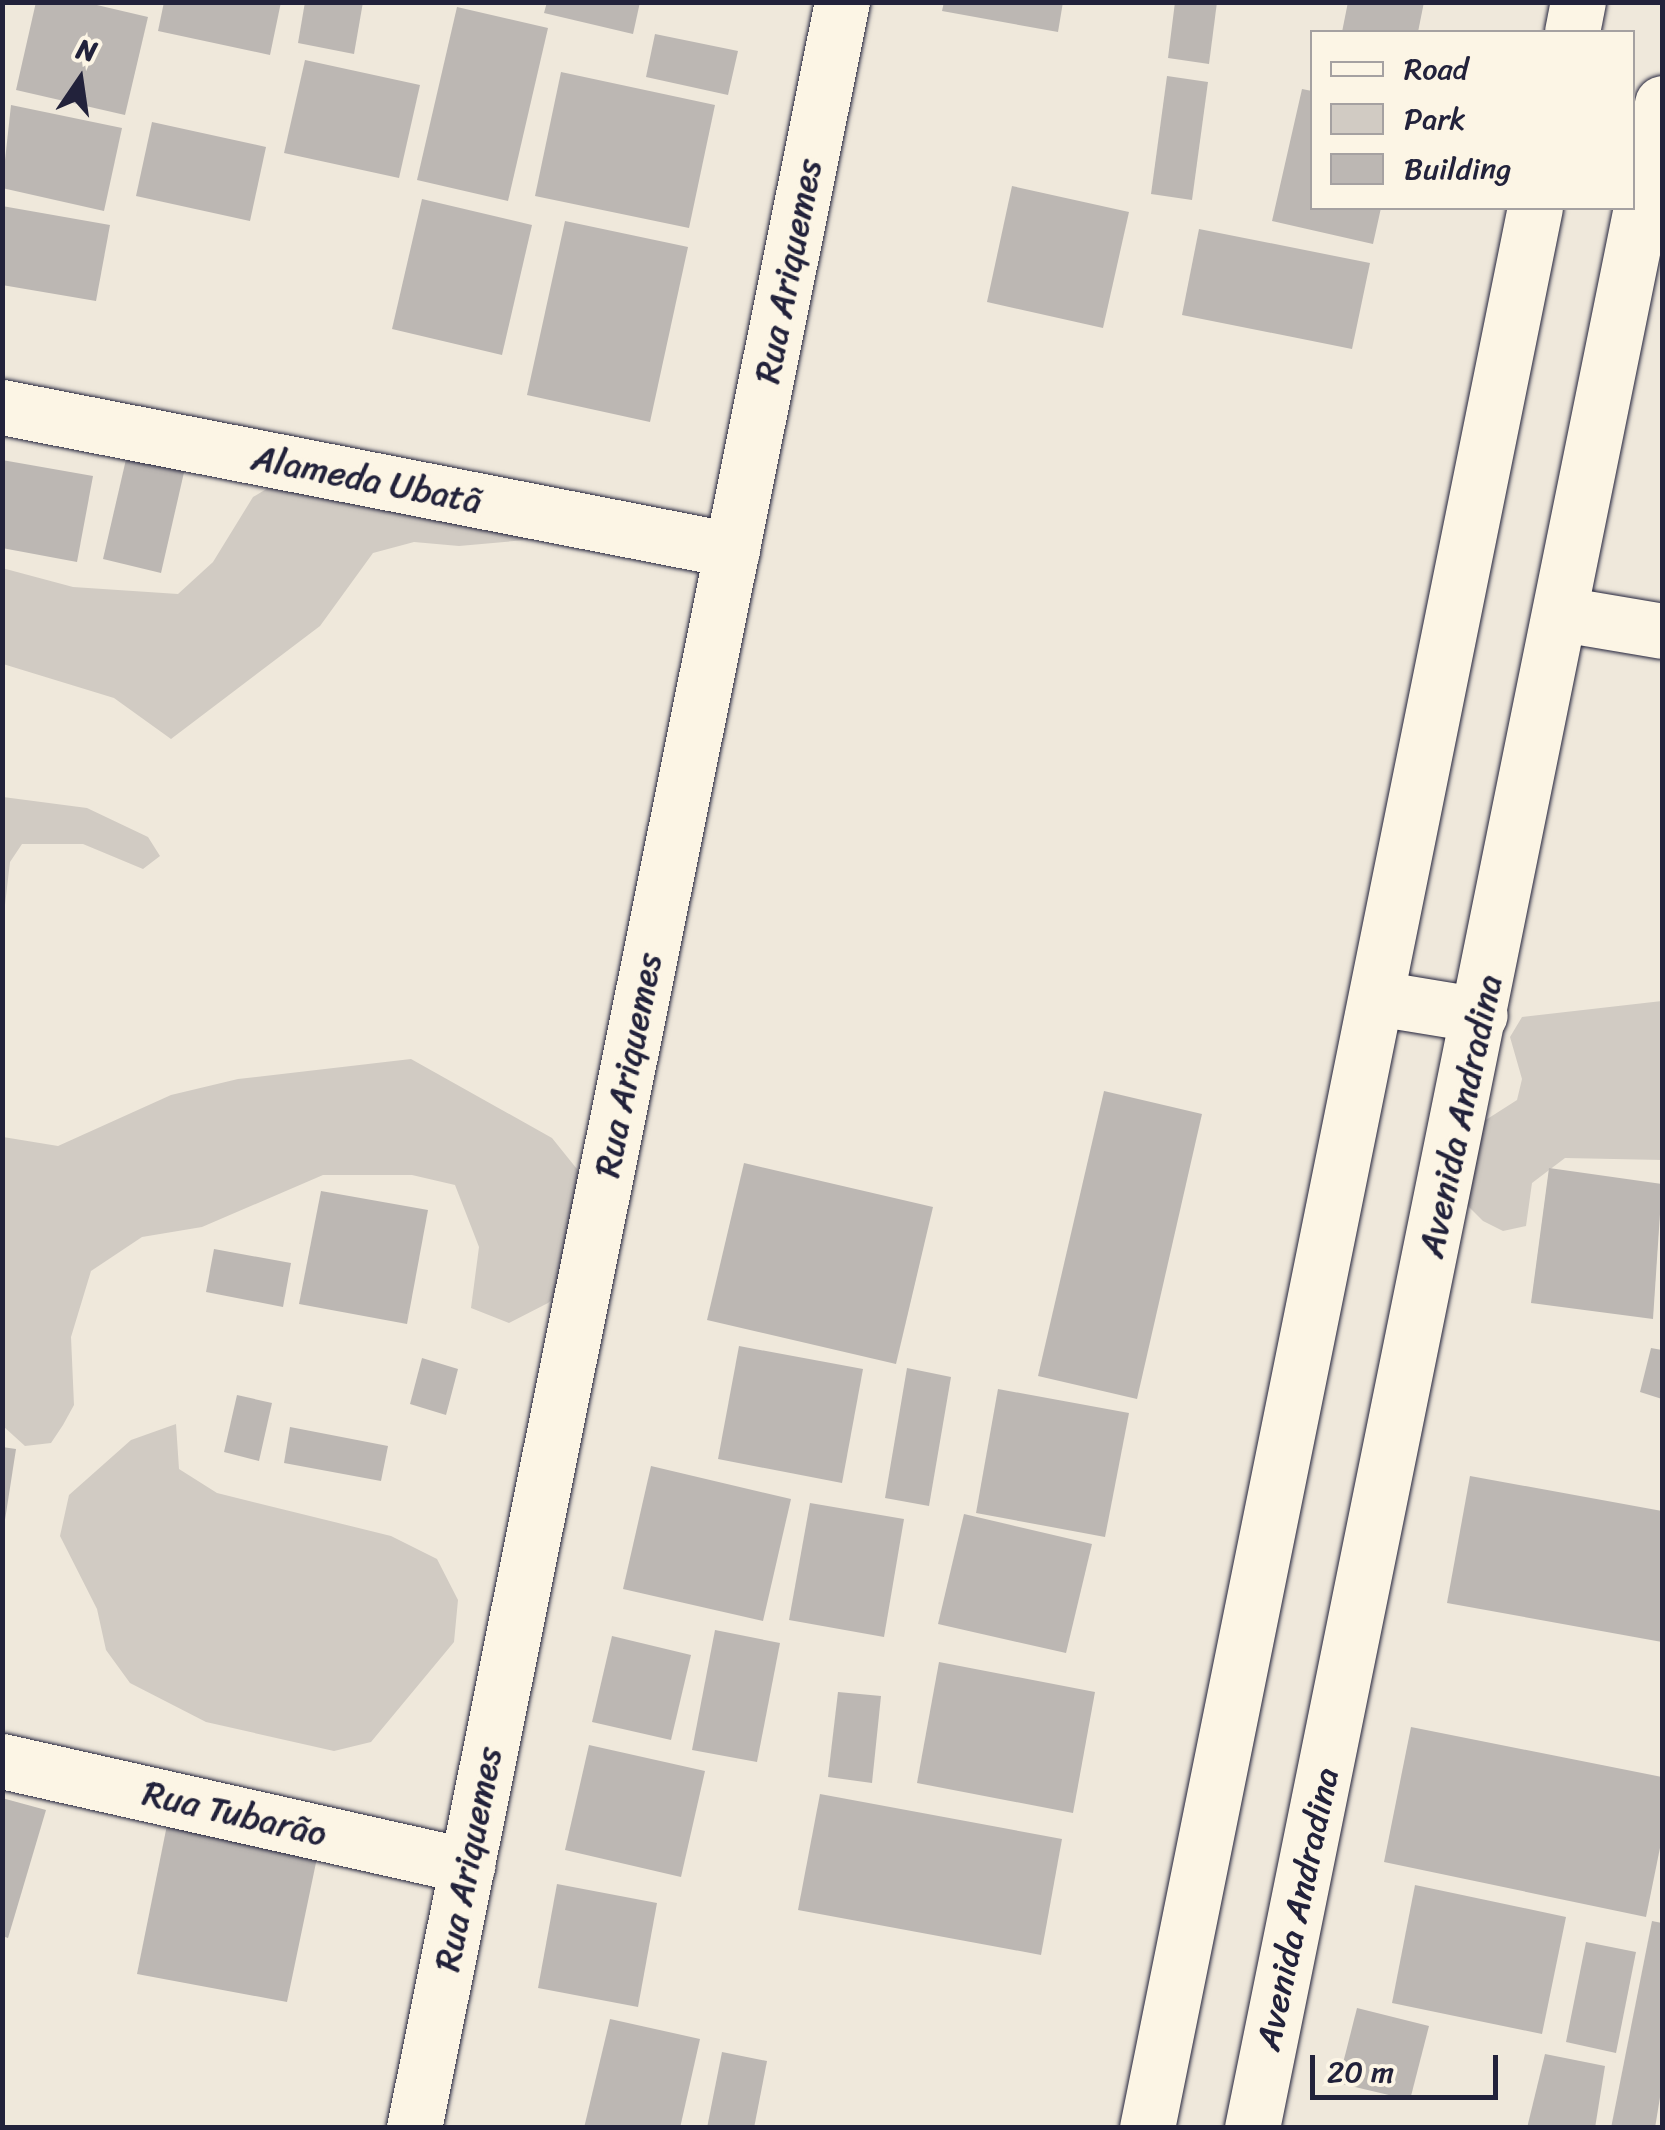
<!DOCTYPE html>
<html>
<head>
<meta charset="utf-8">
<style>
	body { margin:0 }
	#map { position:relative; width:1665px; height:2130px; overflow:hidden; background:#efe8db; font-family:Sriracha,sans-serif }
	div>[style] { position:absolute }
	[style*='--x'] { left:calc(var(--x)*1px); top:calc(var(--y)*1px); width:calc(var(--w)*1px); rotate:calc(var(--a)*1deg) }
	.green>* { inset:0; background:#d1cbc3 }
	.building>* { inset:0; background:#bcb7b3 }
	.roads { filter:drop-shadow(0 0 2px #22223b) drop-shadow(0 0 2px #22223b) }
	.street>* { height:55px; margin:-27.5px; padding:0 27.5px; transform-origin:27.5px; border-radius:27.5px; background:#fcf5e5 }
	.secondary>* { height:55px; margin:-27.5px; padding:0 27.5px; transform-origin:27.5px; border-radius:27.5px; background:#fcf5e5 }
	span { translate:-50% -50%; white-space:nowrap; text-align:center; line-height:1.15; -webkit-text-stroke:8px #fcf5e5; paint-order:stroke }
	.street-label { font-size:35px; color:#22223b }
	.frame { position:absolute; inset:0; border:5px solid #22223b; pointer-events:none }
	.legend { position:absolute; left:1310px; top:30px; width:325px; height:180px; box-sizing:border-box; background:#fcf5e5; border:2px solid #a5a1a1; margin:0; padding:12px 18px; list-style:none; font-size:30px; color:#22223b }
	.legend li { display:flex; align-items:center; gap:20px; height:50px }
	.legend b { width:50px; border:2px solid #a5a1a1 }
	.north { position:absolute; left:30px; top:30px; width:100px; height:100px; -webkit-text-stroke:8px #fcf5e5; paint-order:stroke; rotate:13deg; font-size:28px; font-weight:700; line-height:40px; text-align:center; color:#22223b }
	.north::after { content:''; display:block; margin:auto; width:35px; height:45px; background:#22223b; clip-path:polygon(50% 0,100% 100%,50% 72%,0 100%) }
	.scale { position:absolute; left:1310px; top:2055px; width:188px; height:45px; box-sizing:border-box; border:5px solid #22223b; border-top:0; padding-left:12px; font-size:30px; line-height:35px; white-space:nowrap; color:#22223b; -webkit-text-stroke:8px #fcf5e5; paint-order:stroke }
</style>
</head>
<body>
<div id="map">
	<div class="green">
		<i style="clip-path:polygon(273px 485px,559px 537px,459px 546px,414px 542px,373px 553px,320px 626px,171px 739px,114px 698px,3px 664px,2px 568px,73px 587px,178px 594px,213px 562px,253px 497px)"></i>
		<i style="clip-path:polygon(3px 797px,87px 808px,148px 837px,160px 856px,143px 869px,83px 844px,22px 844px,10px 862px,3px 922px)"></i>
		<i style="clip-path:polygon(1662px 1001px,1662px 1160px,1565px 1158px,1532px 1183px,1526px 1226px,1503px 1231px,1483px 1221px,1467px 1205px,1462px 1184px,1481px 1123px,1517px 1100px,1522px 1079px,1510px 1037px,1522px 1017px)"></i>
		<i style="clip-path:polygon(411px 1059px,552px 1138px,581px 1174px,563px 1289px,548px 1303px,509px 1323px,471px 1308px,479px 1247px,455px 1185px,412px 1175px,323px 1175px,202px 1227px,142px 1237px,91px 1271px,71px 1337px,74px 1405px,63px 1425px,51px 1443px,25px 1446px,3px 1426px,3px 1137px,58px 1146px,171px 1095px,238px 1079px)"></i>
		<i style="clip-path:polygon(176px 1424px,179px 1469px,217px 1493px,391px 1536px,437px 1559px,458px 1600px,454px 1642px,371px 1742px,334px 1751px,206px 1722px,130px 1683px,106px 1650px,97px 1609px,60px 1536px,69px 1495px,131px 1440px)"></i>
	</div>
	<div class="building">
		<i style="clip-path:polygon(36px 2px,84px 2px,148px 17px,125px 115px,16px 90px)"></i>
		<i style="clip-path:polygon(164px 2px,281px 2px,270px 55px,158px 31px)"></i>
		<i style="clip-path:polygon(305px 2px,363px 2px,354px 54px,298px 43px)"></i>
		<i style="clip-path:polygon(547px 2px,640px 2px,633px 34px,544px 13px)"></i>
		<i style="clip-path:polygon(944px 2px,1063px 2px,1058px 32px,942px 11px)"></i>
		<i style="clip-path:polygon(1175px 2px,1217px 2px,1209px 64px,1168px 58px)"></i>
		<i style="clip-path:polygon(1348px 2px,1424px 2px,1418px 32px,1342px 32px)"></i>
		<i style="clip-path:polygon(457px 7px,548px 28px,508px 201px,417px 180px)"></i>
		<i style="clip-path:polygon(655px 34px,738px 51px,728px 95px,646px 77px)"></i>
		<i style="clip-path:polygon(305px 60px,420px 85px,399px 178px,284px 153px)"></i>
		<i style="clip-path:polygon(561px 72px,715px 105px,689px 228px,535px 196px)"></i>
		<i style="clip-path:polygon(1167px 76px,1208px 82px,1192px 200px,1151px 194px)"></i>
		<i style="clip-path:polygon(1302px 89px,1312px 91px,1312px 208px,1381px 208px,1373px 244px,1272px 221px)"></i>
		<i style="clip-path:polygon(11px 105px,122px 128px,104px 211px,2px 188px)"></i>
		<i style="clip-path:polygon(152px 122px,266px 147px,250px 221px,136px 196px)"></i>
		<i style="clip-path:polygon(1012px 186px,1129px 212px,1103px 328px,987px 302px)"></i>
		<i style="clip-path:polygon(422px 199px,532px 225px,502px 355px,392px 329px)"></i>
		<i style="clip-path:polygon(2px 206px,110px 225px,96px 301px,2px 285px)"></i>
		<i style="clip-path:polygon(565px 221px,688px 247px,650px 422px,527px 395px)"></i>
		<i style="clip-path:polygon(1199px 229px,1370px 263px,1352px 349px,1182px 315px)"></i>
		<i style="clip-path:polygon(127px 455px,185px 468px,161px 573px,103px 559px)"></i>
		<i style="clip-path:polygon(2px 460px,93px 476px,77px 562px,2px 548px)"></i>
		<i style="clip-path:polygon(1104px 1091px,1202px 1114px,1137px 1399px,1038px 1376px)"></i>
		<i style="clip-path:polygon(744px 1163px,933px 1207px,896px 1364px,707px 1320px)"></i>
		<i style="clip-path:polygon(1549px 1168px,1662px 1184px,1653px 1319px,1531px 1303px)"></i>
		<i style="clip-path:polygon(321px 1191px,428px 1210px,407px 1324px,299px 1304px)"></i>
		<i style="clip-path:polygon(214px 1249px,291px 1263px,283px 1307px,206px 1292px)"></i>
		<i style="clip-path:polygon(739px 1346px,863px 1369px,842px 1483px,718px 1459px)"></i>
		<i style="clip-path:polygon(1651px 1348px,1662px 1350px,1662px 1399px,1640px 1392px)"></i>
		<i style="clip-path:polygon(422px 1358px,458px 1369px,446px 1415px,410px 1404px)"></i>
		<i style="clip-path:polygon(907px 1368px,951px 1377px,929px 1506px,885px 1498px)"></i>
		<i style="clip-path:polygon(998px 1389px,1129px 1413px,1105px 1537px,976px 1513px)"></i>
		<i style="clip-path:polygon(237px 1395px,272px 1403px,259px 1461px,224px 1452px)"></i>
		<i style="clip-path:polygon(290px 1427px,388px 1446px,381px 1481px,284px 1463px)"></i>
		<i style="clip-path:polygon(2px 1447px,16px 1449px,5px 1520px,2px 1520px)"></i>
		<i style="clip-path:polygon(651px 1466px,791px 1499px,763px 1621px,623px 1589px)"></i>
		<i style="clip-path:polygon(1470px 1476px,1662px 1511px,1662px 1642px,1447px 1603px)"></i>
		<i style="clip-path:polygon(810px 1503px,904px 1519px,884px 1637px,789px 1620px)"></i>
		<i style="clip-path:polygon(964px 1514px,1092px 1544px,1066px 1653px,938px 1624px)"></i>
		<i style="clip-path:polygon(715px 1630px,780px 1643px,757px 1762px,692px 1750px)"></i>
		<i style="clip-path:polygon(612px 1636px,691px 1655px,671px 1740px,592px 1722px)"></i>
		<i style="clip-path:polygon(939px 1662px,1095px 1692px,1073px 1813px,917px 1783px)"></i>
		<i style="clip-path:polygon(838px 1692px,881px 1696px,872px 1783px,828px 1777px)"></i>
		<i style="clip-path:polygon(1411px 1727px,1662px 1777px,1662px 1838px,1646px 1917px,1384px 1862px)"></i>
		<i style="clip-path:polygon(589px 1745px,705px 1771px,681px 1877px,565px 1850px)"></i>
		<i style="clip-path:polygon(820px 1794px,1062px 1839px,1041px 1955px,798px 1910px)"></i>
		<i style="clip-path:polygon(2px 1798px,46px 1810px,8px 1938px,2px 1936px)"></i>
		<i style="clip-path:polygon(167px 1825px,318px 1853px,287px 2002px,137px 1974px)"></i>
		<i style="clip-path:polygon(557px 1884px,657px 1903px,638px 2007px,538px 1988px)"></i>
		<i style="clip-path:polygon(1415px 1885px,1566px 1917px,1542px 2034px,1392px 2003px)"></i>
		<i style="clip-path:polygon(1652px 1921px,1662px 1923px,1662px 2085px,1655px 2128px,1611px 2128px)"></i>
		<i style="clip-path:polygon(1586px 1942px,1636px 1952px,1616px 2053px,1566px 2042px)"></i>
		<i style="clip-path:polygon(1357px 2008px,1429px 2026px,1410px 2100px,1338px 2083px)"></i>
		<i style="clip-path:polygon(610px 2019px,700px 2039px,680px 2128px,584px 2128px)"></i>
		<i style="clip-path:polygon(722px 2052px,767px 2061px,754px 2128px,707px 2128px)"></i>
		<i style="clip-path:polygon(1545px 2054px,1605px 2066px,1595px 2128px,1527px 2128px)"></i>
	</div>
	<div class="roads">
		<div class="street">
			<i style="--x:2;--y:407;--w:744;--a:11.08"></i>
			<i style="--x:1562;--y:614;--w:101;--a:9.6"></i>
			<i style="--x:2;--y:1761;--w:477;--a:12.7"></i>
			<i style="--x:414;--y:2128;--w:2169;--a:-78.62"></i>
		</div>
		<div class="secondary">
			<i style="--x:1572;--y:32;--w:31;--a:-79"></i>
			<i style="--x:1377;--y:998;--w:104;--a:9.4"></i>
			<i style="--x:1147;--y:2128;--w:1959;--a:-78.58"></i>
			<i style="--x:1252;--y:2128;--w:2066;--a:-78.55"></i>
		</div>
	</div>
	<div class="street-label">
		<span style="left:788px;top:271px;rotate:-79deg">Rua Ariquemes</span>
		<span style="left:367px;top:479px;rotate:11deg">Alameda Ubatã</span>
		<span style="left:628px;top:1065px;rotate:-79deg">Rua Ariquemes</span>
		<span style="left:1460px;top:1116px;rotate:-78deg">Avenida Andradina</span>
		<span style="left:235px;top:1813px;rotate:13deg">Rua Tubarão</span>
		<span style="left:468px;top:1859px;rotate:-79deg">Rua Ariquemes</span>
		<span style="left:1297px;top:1909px;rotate:-78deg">Avenida Andradina</span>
	</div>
	<div class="frame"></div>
	<ul class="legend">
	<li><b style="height:12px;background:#fcf5e5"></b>Road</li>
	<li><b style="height:28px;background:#d1cbc3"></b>Park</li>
	<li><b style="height:28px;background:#bcb7b3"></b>Building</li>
	</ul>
	<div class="north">N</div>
	<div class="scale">20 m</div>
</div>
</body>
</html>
